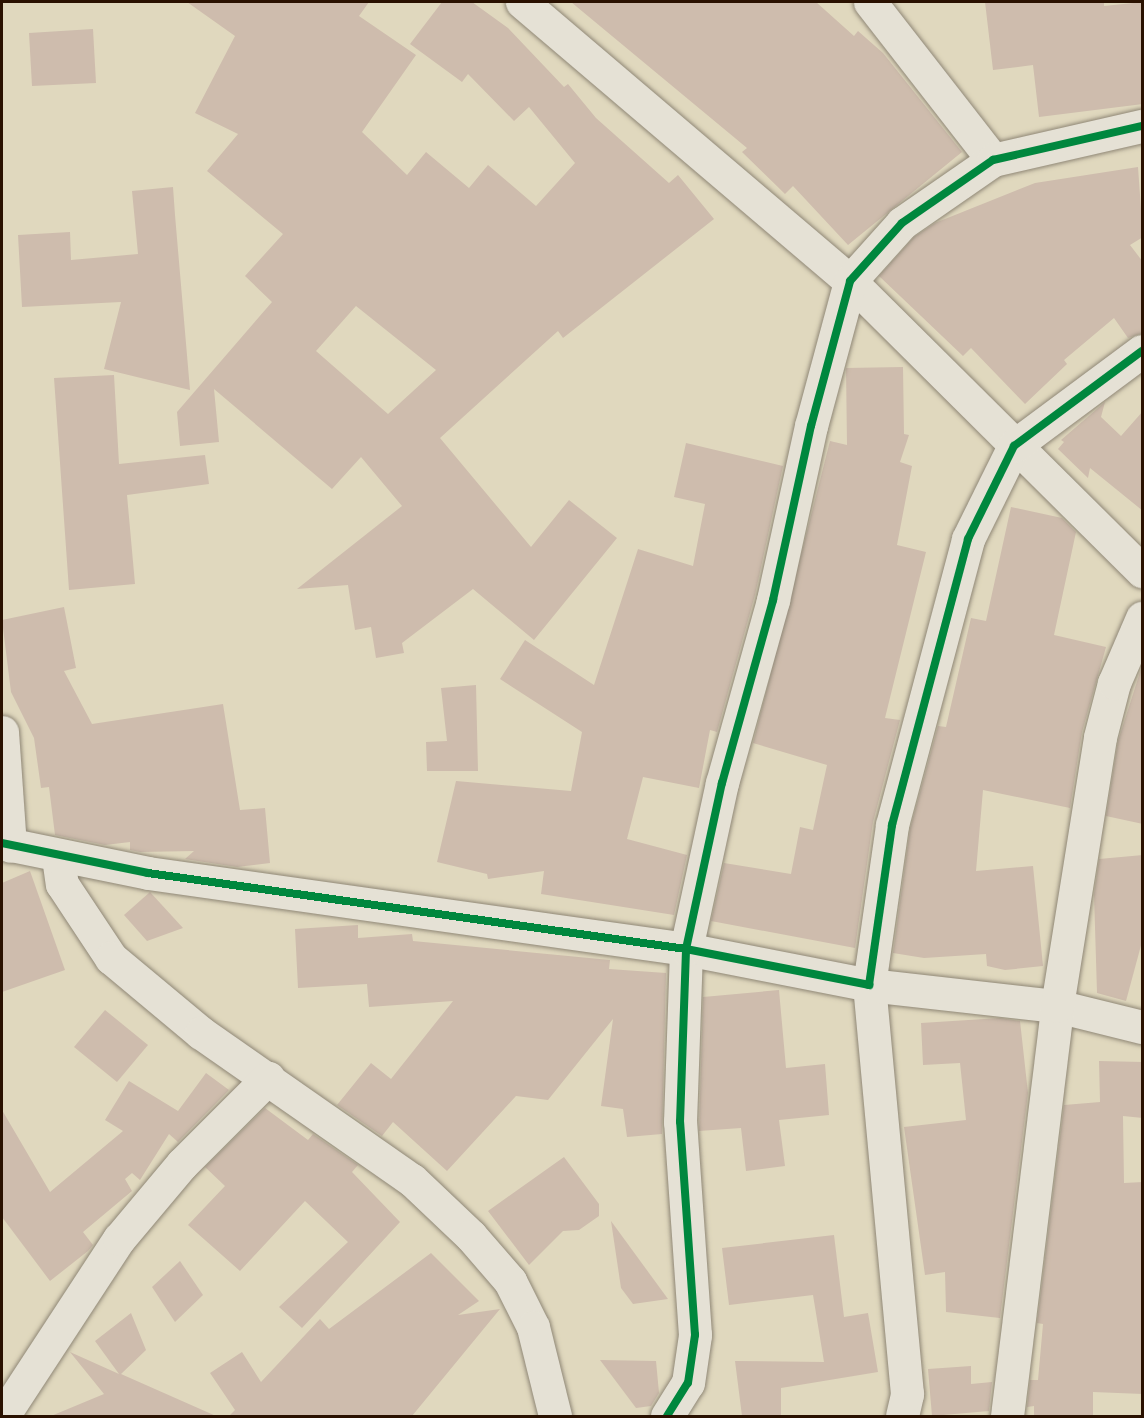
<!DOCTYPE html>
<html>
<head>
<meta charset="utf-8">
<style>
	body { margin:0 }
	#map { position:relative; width:1144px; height:1418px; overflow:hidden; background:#e0d8be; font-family:Vollkorn,serif }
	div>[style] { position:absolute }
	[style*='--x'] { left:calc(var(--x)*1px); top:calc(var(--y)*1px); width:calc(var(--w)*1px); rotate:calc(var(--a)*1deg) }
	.building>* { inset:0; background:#cebcad }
	.roads { filter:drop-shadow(0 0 2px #8f8776) drop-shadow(0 0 2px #8f8776) }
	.minor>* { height:33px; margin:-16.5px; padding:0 16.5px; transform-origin:16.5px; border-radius:16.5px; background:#e5e1d5 }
	.cycleway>* { height:8px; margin:-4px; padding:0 4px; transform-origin:4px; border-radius:4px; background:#00873e }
	span { translate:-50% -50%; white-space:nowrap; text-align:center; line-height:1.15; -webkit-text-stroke:5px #f3eacc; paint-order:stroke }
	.frame { position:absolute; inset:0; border:3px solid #2a1100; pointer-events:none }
</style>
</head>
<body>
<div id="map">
	<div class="building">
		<i style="clip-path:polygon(evenodd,187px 2px,369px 2px,359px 16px,416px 55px,362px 132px,407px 175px,426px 152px,469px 188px,488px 165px,536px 206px,575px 163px,529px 107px,514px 121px,468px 74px,462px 82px,410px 44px,442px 2px,472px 2px,508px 28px,564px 87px,568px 84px,596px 118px,669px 183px,678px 175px,714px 219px,563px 338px,558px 331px,440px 438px,531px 547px,569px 500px,617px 538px,534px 640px,473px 589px,402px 643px,404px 653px,376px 658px,371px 627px,355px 630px,348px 585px,297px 589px,402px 506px,361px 457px,332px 489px,214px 389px,219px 442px,180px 446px,177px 412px,272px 302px,245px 276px,283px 234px,207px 171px,238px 134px,195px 113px,235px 36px,187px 2px,356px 306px,436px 370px,388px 414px,316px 351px,356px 306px)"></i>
		<i style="clip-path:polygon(571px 2px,816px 2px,854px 36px,858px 31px,883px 53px,962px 152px,848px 245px,793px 186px,785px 194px,742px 152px,747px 148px)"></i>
		<i style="clip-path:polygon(985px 2px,1104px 2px,1104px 6px,1143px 2px,1143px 104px,1039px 117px,1033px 65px,993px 70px)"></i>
		<i style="clip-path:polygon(93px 29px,96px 83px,32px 86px,29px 33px)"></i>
		<i style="clip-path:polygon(1138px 167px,1143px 237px,1130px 245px,1143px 262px,1143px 333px,1128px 338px,1114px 318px,1064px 360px,1067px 364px,1025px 404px,971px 348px,963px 356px,879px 276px,914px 237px,935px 223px,1035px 183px)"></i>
		<i style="clip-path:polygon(173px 187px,175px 215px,190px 390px,104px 369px,121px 302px,22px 307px,18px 235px,70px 232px,71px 260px,138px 254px,132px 191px)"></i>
		<i style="clip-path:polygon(903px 367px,904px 434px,909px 435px,900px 462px,912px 466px,897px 545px,926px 552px,885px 718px,900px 720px,873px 822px,855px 948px,711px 921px,724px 863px,791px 874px,800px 827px,813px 830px,827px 765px,753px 743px,830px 441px,847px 445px,846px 368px)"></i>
		<i style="clip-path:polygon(114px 375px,119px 464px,205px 455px,209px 484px,127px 495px,135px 584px,69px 590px,54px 378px)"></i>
		<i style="clip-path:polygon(1105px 402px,1101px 417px,1121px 436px,1143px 411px,1143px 511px,1090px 468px,1088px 478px,1058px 449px,1064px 442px,1061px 440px)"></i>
		<i style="clip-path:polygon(686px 443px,783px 466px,755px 595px,717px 732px,710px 730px,699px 788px,643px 777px,627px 839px,687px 855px,674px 915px,541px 894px,544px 871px,488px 879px,487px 874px,437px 862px,456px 781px,571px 791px,582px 732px,500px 679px,525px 640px,594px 685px,638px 549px,693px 566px,705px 504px,674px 497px)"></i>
		<i style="clip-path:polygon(1011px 507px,1062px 518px,1076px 532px,1054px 635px,1106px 647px,1082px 732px,1070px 808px,983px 790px,976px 871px,1033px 866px,1043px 966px,1005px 970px,987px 966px,986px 954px,924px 958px,893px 953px,910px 829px,938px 726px,946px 727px,971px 618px,986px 621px)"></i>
		<i style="clip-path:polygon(64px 607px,76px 668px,64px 671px,92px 724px,223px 704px,240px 810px,265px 808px,270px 863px,237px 867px,185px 859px,194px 851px,140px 852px,130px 850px,130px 842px,105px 845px,55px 835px,49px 787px,41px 788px,34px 738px,11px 692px,2px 620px)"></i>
		<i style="clip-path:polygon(1142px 666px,1143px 666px,1143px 824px,1106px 816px,1118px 741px)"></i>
		<i style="clip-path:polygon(476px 685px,478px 771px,427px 771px,426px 742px,447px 741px,441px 688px)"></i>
		<i style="clip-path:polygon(1143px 855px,1143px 938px,1126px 1001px,1097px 993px,1094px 894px,1099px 859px)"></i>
		<i style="clip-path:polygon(30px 871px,65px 970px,2px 992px,2px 883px)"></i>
		<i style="clip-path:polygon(150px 892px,183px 928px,147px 941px,124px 915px)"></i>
		<i style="clip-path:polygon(358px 925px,358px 938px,412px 934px,413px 941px,610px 960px,609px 969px,666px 973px,662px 1134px,627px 1137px,623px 1109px,601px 1106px,613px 1019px,548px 1100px,516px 1096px,447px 1171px,393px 1122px,382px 1136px,337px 1105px,371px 1063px,391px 1079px,453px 1001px,369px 1007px,367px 984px,298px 988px,295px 929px)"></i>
		<i style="clip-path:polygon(779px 990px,786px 1068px,825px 1064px,829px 1115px,779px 1120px,785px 1166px,746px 1171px,741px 1128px,699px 1131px,703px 997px)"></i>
		<i style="clip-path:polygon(105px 1010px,148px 1045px,117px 1082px,74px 1047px)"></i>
		<i style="clip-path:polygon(1000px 1018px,1020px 1021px,1028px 1093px,1000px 1318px,946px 1312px,945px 1272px,925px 1275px,904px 1127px,966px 1120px,960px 1063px,923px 1065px,921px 1023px)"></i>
		<i style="clip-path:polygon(1099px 1061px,1143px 1062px,1143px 1118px,1123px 1116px,1124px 1183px,1143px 1182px,1143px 1394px,1093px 1392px,1093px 1416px,1034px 1416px,1034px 1406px,1027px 1407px,1030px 1380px,1038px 1380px,1043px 1324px,1037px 1323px,1064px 1105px,1100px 1102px)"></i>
		<i style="clip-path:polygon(206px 1073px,229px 1090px,178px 1142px,169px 1134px,140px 1180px,132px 1173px,125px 1179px,132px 1191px,83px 1232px,93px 1245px,88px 1251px,50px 1281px,2px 1217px,2px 1110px,50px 1192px,123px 1131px,105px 1120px,129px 1081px,178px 1111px)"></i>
		<i style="clip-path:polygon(265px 1108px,308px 1140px,313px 1134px,358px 1165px,352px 1172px,400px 1222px,302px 1328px,279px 1307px,348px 1242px,305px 1201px,240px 1271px,188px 1225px,225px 1186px,205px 1167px)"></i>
		<i style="clip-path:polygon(564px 1157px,599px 1204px,599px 1216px,579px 1230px,563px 1231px,529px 1265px,488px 1211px)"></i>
		<i style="clip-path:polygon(611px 1221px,668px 1299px,633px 1304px,621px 1288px)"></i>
		<i style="clip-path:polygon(834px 1235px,844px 1317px,868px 1313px,878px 1372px,781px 1388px,781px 1416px,742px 1416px,735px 1361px,824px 1362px,813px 1295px,729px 1305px,722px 1248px)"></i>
		<i style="clip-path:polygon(431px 1253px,479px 1301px,458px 1315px,500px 1309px,412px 1416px,229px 1416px,235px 1410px,210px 1373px,242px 1352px,261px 1382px,320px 1319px,329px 1329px)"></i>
		<i style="clip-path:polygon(180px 1261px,203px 1295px,175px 1322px,152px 1287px)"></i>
		<i style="clip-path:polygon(131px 1313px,146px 1350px,121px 1374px,216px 1416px,51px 1416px,104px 1394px,70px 1352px,119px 1374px,95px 1341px)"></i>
		<i style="clip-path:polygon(600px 1360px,656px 1361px,659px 1393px,651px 1406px,636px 1408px)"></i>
		<i style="clip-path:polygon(971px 1366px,971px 1384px,992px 1382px,989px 1411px,932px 1416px,928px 1369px)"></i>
	</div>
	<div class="roads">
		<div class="minor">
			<i style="--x:522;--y:2;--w:431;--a:40.4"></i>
			<i style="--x:850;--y:281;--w:412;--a:44.8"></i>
			<i style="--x:870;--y:2;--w:200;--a:52.1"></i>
			<i style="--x:2;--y:732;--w:114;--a:86"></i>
			<i style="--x:2;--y:843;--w:149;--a:11.6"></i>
			<i style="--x:148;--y:873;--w:543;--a:8.04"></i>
			<i style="--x:686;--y:949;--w:187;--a:11.1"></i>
			<i style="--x:869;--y:985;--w:162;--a:-81.8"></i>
			<i style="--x:892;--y:825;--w:296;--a:-75.1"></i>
			<i style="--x:968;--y:539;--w:104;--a:-63.7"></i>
			<i style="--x:1014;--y:446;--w:159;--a:-36.6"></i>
			<i style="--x:58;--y:857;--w:27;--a:82"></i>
			<i style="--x:62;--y:884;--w:89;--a:56.5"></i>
			<i style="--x:111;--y:958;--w:117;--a:39.8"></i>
			<i style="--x:201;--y:1033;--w:257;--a:34.9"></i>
			<i style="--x:412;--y:1180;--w:81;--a:43.5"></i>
			<i style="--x:471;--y:1236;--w:60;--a:49.1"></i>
			<i style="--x:510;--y:1281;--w:51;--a:63.4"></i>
			<i style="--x:533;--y:1327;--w:92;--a:76.1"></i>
			<i style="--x:3;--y:1416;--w:212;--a:-56.8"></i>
			<i style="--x:119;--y:1239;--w:98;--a:-50"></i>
			<i style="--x:182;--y:1164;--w:122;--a:-45"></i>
			<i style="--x:667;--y:1416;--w:39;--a:-58"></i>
			<i style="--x:688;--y:1383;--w:49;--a:-81.7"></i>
			<i style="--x:695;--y:1335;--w:214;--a:-94"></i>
			<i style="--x:680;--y:1122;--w:173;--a:-88"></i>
			<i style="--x:686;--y:949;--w:170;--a:-77.8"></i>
			<i style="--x:722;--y:783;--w:190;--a:-74.4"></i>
			<i style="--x:773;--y:600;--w:178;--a:-77.7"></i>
			<i style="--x:811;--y:426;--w:150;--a:-74.9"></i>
			<i style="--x:850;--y:281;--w:78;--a:-48.1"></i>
			<i style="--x:902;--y:223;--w:111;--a:-34.7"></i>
			<i style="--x:993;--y:160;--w:153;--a:-12.9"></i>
			<i style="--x:902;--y:1416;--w:23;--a:-77"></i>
			<i style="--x:907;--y:1394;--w:411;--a:-95.3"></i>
			<i style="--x:869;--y:985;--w:189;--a:6.4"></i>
			<i style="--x:1057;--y:1006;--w:88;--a:13.9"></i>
			<i style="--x:1007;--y:1416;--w:413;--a:-83"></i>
			<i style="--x:1057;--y:1006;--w:272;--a:-80.9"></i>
			<i style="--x:1100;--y:737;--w:56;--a:-75.5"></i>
			<i style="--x:1114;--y:683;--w:71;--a:-66.7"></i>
		</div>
	</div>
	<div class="cycleway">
		<i style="--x:2;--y:843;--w:149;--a:11.6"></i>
		<i style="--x:148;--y:873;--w:543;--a:8.04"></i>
		<i style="--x:686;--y:949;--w:187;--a:11.1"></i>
		<i style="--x:869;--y:985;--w:162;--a:-81.8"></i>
		<i style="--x:892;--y:825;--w:296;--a:-75.1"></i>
		<i style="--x:968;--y:539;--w:104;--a:-63.7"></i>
		<i style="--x:1014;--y:446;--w:159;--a:-36.6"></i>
		<i style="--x:667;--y:1416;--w:39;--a:-58"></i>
		<i style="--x:688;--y:1383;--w:49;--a:-81.7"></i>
		<i style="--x:695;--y:1335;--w:214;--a:-94"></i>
		<i style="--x:680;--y:1122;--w:173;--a:-88"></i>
		<i style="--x:686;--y:949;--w:170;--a:-77.8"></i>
		<i style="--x:722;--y:783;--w:190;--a:-74.4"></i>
		<i style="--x:773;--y:600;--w:178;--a:-77.7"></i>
		<i style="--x:811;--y:426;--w:150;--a:-74.9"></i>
		<i style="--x:850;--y:281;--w:78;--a:-48.1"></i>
		<i style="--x:902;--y:223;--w:111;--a:-34.7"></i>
		<i style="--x:993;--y:160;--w:153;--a:-12.9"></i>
	</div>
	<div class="frame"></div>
</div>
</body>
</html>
